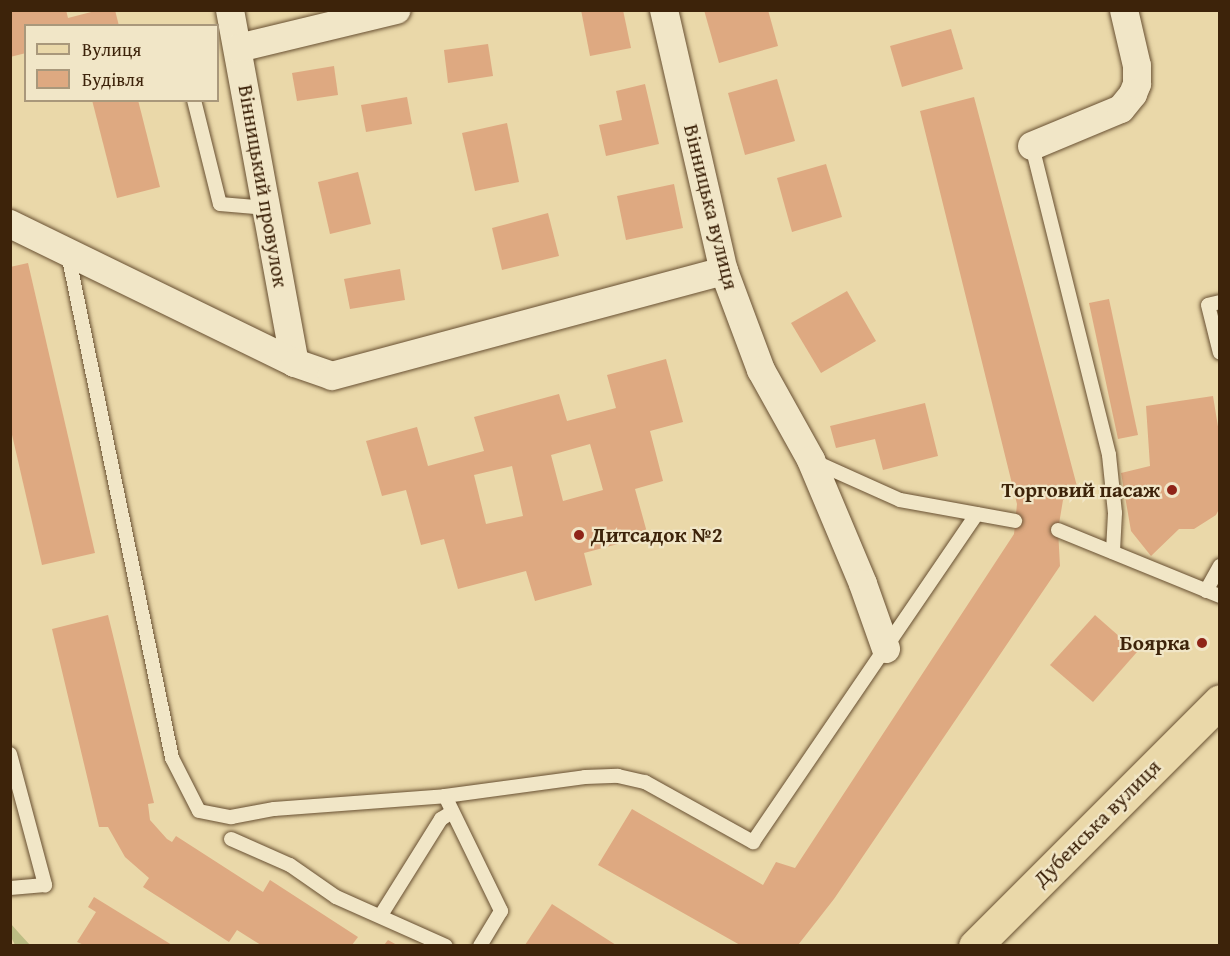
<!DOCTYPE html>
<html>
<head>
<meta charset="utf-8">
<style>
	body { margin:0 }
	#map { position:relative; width:1230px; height:956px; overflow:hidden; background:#ead8a9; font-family:"Gentium Book Plus",serif }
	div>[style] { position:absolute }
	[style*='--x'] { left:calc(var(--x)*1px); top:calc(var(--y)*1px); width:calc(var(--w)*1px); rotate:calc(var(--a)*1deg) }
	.green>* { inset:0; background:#bcbd84 }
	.building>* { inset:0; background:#dea981 }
	.roads { filter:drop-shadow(0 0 2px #685032) drop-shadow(0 0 2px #685032) }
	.service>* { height:14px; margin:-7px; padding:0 7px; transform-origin:7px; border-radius:7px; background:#f1e6c7 }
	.minor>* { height:28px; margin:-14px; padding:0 14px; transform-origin:14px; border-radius:14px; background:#f1e6c7 }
	.primary>* { height:33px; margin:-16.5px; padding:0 16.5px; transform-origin:16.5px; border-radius:16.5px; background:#ead8a9 }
	.dots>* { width:16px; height:16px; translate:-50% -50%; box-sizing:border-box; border:3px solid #f1e6c7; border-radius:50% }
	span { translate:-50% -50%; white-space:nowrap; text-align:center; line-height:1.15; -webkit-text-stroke:4.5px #f1e6c7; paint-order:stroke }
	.street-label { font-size:21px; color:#3d230a }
	.poi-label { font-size:21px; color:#3d230a; font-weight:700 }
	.right { translate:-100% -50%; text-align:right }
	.left { translate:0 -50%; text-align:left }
	.frame { position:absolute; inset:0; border:12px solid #3d230a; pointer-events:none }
	.legend { position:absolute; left:24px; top:24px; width:195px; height:78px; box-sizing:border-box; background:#f1e6c7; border:2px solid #a9987b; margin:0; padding:8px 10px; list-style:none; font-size:18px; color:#3d230a }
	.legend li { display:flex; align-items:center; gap:12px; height:30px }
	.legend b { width:30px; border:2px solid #a9987b }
</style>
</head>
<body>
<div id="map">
	<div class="green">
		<i style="clip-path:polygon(11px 924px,19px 933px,30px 945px,15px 945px,11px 937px)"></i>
	</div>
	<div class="building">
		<i style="clip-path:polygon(10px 10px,66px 10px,68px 18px,99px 10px,115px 10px,119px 26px,26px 26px,26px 53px,10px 57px)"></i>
		<i style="clip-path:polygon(581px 10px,623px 10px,631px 48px,590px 56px)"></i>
		<i style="clip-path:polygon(704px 10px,768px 10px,778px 46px,719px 63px)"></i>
		<i style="clip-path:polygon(951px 29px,963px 69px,902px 87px,890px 46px)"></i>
		<i style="clip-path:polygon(488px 44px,493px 76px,448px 83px,444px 50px)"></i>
		<i style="clip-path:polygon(334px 66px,338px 95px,297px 101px,292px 73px)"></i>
		<i style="clip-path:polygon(777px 79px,795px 141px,745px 155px,728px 93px)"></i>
		<i style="clip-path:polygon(645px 84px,659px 144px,606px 156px,599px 125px,622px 120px,616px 91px)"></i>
		<i style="clip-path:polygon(407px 97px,412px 124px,366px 132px,361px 105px)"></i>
		<i style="clip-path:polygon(974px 97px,1078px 490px,1063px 500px,1058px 530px,1060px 566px,834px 899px,798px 945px,740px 945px,598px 865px,632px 809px,763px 885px,776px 862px,795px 868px,1014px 534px,1017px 504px,920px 111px)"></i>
		<i style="clip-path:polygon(92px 100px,138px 100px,160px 187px,117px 198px)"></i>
		<i style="clip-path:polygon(507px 123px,519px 182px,475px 191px,462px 133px)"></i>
		<i style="clip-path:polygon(826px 164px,842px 217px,792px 232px,777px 178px)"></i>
		<i style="clip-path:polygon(358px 172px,371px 224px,330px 234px,318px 182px)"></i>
		<i style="clip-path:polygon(674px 184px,683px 228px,626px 240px,617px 196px)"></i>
		<i style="clip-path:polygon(548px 213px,559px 256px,502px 270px,492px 228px)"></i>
		<i style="clip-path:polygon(28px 263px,95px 553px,42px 565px,10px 426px,10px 267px)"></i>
		<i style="clip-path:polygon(400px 269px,405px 300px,350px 309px,344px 279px)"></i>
		<i style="clip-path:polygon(847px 291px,876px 341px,821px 373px,791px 323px)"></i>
		<i style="clip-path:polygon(1109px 299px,1138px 435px,1118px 439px,1089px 303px)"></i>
		<i style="clip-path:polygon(evenodd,666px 359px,683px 422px,650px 431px,663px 481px,635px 489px,648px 536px,584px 553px,592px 585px,535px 601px,526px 571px,458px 589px,444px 539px,421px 545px,406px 490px,382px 496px,366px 441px,417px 427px,428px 466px,484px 451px,474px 417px,559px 394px,567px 421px,616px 408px,607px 375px,666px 359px,590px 444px,603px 490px,563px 501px,551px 455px,590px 444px,666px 359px,512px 466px,523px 516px,486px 524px,474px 475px,512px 466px)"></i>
		<i style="clip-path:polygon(1213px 396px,1220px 439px,1220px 507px,1216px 515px,1194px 529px,1179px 529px,1151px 556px,1131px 531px,1121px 473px,1150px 466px,1146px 406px)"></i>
		<i style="clip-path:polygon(925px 403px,938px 456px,883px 470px,875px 439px,836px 448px,830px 426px)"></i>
		<i style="clip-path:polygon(108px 615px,154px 803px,148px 804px,150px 820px,167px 839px,172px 842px,176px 836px,263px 892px,270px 880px,358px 937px,352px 945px,261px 945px,237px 930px,229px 942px,143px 887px,149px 878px,125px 857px,108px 827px,99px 827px,52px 629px)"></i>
		<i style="clip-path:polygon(1095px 615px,1137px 652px,1093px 702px,1050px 665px)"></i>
		<i style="clip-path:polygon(94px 897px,172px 945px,84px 945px,77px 942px,96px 912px,88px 907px)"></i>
		<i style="clip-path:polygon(552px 904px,616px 945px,525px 945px)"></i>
		<i style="clip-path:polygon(388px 940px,397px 945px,384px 945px)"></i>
	</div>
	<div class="roads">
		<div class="service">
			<i style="--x:194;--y:100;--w:107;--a:76"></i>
			<i style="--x:220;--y:204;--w:47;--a:4.9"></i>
			<i style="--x:1032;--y:146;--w:318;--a:76"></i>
			<i style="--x:1109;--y:455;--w:58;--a:84.1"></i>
			<i style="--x:1115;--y:513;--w:39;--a:93"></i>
			<i style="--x:68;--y:254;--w:515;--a:78.34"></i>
			<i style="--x:172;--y:758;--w:59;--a:63"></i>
			<i style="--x:199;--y:811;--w:33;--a:11"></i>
			<i style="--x:231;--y:817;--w:44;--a:-10.5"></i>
			<i style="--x:274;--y:809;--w:171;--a:-4.3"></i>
			<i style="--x:445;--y:796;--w:141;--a:-7.7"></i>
			<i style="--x:585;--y:777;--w:33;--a:-2"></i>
			<i style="--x:618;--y:776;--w:28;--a:13"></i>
			<i style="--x:645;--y:782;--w:124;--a:29.1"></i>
			<i style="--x:753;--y:842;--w:397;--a:-55.7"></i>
			<i style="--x:1220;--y:302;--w:12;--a:166"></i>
			<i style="--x:1208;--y:305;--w:49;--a:76"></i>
			<i style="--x:813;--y:461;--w:95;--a:24.1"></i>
			<i style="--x:900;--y:500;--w:117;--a:10.3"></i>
			<i style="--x:1058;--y:530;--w:175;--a:22.2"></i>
			<i style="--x:1206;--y:591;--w:29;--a:-61"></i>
			<i style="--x:10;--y:754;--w:136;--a:75"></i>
			<i style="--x:45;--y:885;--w:35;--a:175"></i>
			<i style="--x:445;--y:796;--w:128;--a:64"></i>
			<i style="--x:501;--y:911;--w:41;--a:121"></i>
			<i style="--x:231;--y:839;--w:64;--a:23.8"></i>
			<i style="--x:290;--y:865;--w:56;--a:34.8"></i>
			<i style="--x:336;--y:897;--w:120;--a:24"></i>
			<i style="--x:381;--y:915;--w:113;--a:-58"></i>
			<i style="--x:441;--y:819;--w:13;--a:-32"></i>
		</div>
		<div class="minor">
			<i style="--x:230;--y:10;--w:359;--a:79.6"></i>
			<i style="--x:664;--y:10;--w:268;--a:77.1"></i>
			<i style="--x:724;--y:271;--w:106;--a:69.5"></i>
			<i style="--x:761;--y:370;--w:103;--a:60.9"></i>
			<i style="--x:811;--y:460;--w:134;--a:67.2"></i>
			<i style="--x:863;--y:584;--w:69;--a:70.5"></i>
			<i style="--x:238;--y:48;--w:163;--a:-13.5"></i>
			<i style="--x:1032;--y:146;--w:96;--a:-22.6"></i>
			<i style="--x:1121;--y:109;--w:19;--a:-51"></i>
			<i style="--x:1133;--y:94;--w:11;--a:-68"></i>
			<i style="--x:1137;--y:84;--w:18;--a:-90"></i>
			<i style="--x:1137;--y:66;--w:57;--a:-103.1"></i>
			<i style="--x:10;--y:224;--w:317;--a:26"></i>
			<i style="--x:295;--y:363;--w:39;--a:19"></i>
			<i style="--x:332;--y:376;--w:406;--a:-15"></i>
		</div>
		<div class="primary">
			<i style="--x:975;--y:946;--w:346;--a:-45"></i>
		</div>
	</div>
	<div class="dots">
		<i style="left:1172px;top:490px;background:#8f2418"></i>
		<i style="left:579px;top:535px;background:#8f2418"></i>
		<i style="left:1202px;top:643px;background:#8f2418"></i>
	</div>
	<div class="street-label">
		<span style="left:263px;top:186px;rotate:80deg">Вінницький провулок</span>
		<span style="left:711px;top:207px;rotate:76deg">Вінницька вулиця</span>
		<span style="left:1097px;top:823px;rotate:-45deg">Дубенська вулиця</span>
	</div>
	<div class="poi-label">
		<span class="right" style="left:1160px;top:490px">Торговий пасаж</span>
		<span class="left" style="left:591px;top:535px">Дитсадок №2</span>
		<span class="right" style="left:1190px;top:643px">Боярка</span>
	</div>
	<div class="frame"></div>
	<ul class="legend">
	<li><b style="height:8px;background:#ead8a9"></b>Вулиця</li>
	<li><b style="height:16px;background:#dea981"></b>Будівля</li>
	</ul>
</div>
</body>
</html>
